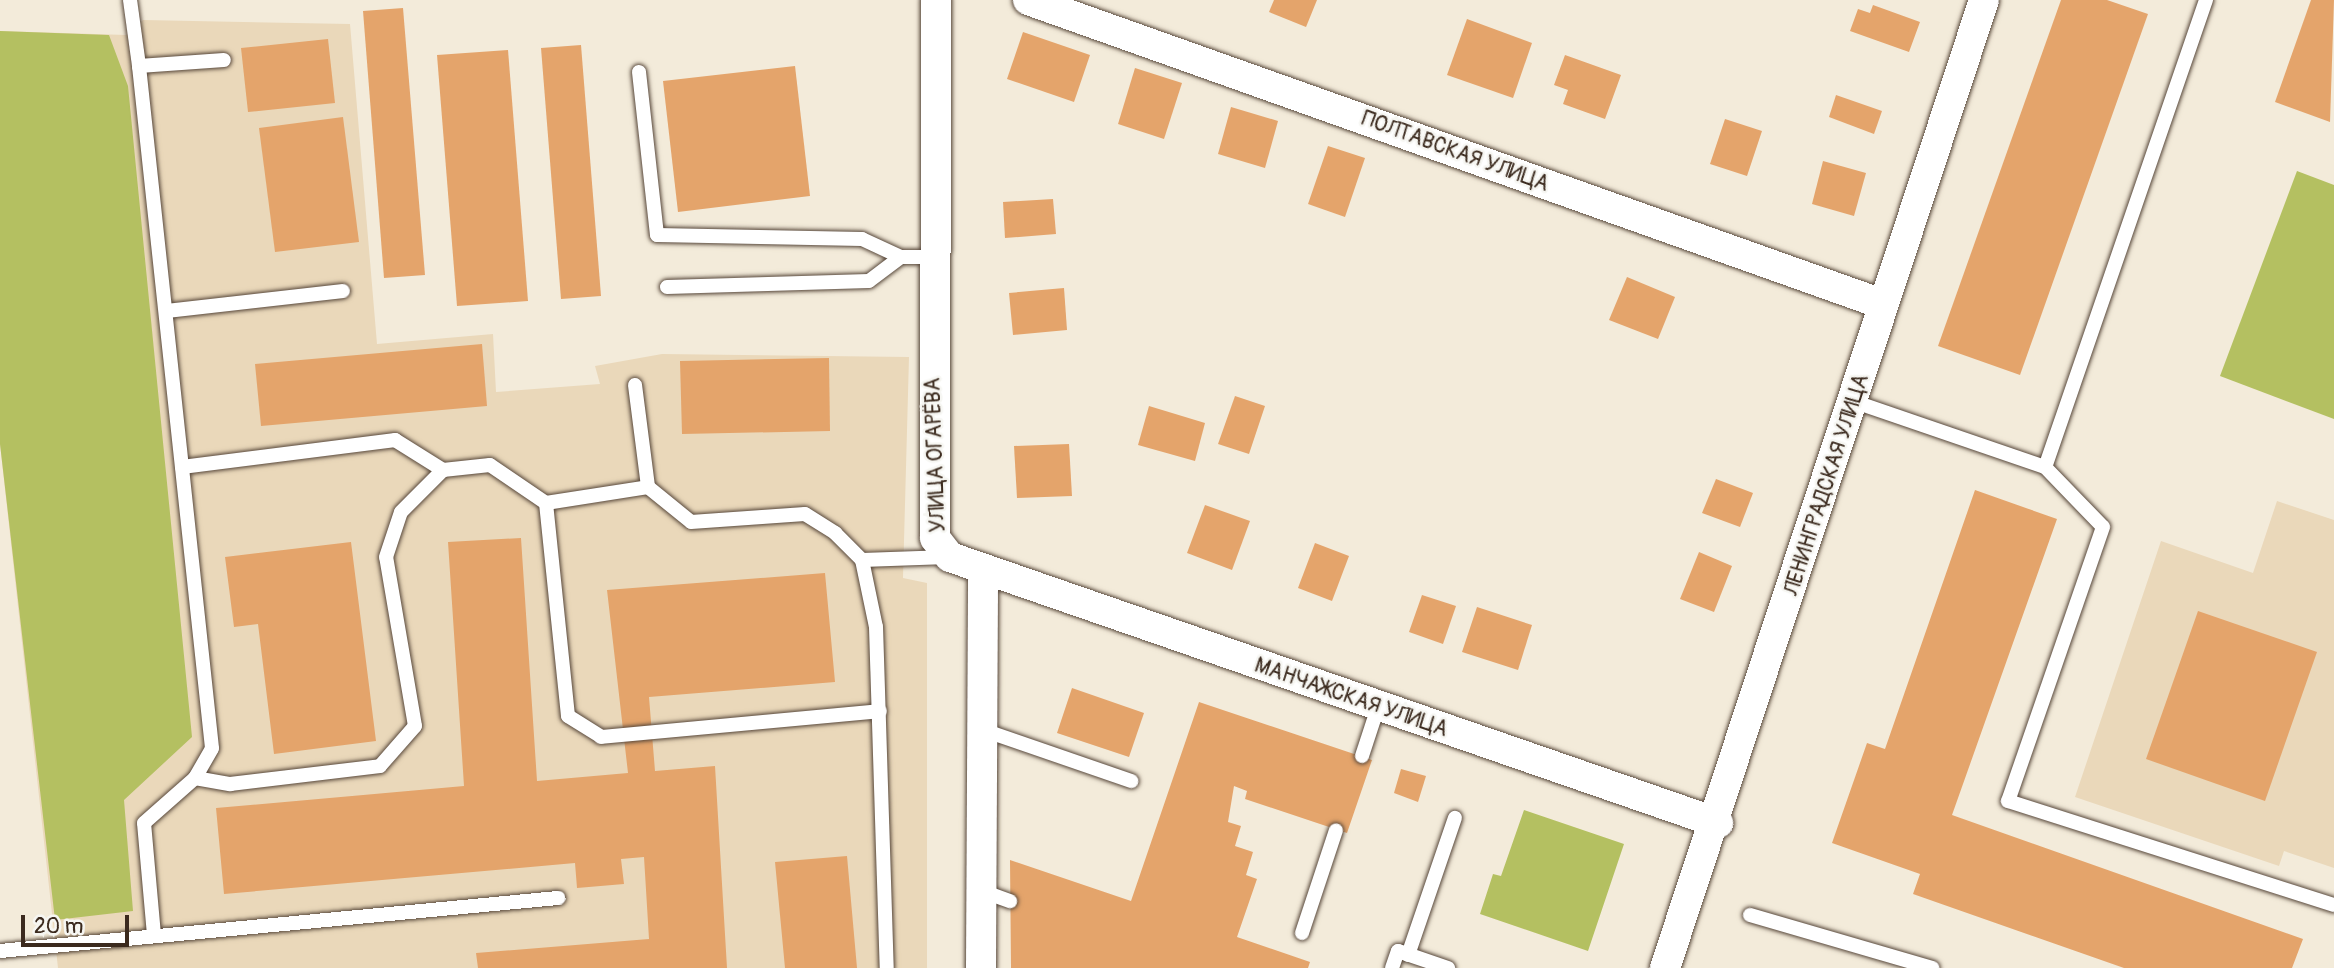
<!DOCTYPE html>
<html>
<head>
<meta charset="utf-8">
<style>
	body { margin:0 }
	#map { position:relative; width:2334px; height:968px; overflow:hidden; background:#f3ebda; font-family:Pangolin,sans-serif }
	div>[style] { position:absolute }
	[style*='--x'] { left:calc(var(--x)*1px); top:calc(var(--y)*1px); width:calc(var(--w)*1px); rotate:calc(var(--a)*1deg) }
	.built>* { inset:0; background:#ead8ba }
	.green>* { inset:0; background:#b4c061 }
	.building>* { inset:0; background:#e4a46b }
	.roads { filter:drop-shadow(0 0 2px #57473a) drop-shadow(0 0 2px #57473a) }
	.service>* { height:14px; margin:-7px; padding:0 7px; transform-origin:7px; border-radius:7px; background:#fff }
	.minor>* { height:30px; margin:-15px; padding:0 15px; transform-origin:15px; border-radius:15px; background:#fff }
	span { translate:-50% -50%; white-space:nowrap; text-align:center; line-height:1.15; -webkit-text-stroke:5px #f6f6f2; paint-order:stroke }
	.street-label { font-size:21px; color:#3b2a1e }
	.scale { position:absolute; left:21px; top:915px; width:108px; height:32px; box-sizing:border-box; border:4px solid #3b2a1e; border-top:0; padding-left:9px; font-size:21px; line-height:24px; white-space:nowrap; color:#3b2a1e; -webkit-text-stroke:5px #f6f6f2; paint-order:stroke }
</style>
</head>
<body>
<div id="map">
	<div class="built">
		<i style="clip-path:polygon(143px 20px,350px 24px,377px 344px,493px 334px,496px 392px,600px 384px,595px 366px,662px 354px,909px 357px,903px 578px,927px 583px,927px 968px,58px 968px,0 444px,0 31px,126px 35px)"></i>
		<i style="clip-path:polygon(2277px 501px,2334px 520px,2334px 868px,2284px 851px,2279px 866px,2075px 797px,2161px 541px,2253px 573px)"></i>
	</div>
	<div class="green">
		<i style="clip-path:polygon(0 31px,109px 35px,128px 86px,192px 737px,124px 800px,133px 911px,55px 920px,0 444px)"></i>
		<i style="clip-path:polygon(2297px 171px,2334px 185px,2334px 419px,2220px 376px)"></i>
		<i style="clip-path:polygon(1524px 810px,1624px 844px,1588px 951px,1480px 914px,1493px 874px,1501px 876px)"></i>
	</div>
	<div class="building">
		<i style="clip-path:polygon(1274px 0,1317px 0,1306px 27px,1269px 12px)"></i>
		<i style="clip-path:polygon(2061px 0,2107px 0,2148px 14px,2020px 375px,1938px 346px)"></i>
		<i style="clip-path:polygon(2311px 0,2334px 0,2330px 122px,2275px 102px)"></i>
		<i style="clip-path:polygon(1873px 5px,1920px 22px,1909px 52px,1850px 31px,1858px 9px,1870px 13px)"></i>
		<i style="clip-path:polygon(403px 8px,425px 275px,384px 278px,363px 11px)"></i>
		<i style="clip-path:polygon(1467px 19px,1532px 43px,1513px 98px,1447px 75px)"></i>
		<i style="clip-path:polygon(1023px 32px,1090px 55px,1074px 102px,1007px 79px)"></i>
		<i style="clip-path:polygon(328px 39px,335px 103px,248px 112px,241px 48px)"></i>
		<i style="clip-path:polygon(581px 45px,601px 296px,561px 299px,541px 48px)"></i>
		<i style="clip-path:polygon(508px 50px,528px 301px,457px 306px,437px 55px)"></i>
		<i style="clip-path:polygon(1565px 55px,1621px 75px,1605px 119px,1563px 104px,1568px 90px,1554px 85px)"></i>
		<i style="clip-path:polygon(795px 66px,810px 196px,678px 212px,663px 81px)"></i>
		<i style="clip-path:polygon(1135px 68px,1182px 83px,1164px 139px,1118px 124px)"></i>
		<i style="clip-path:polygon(1836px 95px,1882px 111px,1874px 134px,1829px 117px)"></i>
		<i style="clip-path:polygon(1231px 107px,1278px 121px,1265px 168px,1218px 154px)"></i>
		<i style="clip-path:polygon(343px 117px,359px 242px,275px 252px,259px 128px)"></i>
		<i style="clip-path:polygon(1725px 119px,1762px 131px,1747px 176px,1710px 164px)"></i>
		<i style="clip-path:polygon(1328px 146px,1365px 158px,1345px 217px,1308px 204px)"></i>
		<i style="clip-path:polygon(1823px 161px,1866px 173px,1854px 216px,1812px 204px)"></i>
		<i style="clip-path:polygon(1053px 199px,1056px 234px,1005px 238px,1003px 202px)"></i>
		<i style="clip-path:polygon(1627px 277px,1675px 297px,1658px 339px,1609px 320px)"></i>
		<i style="clip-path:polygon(1064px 288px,1067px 330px,1013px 335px,1009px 293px)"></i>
		<i style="clip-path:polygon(482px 344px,487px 406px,261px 426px,255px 364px)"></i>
		<i style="clip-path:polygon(829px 358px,830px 431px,682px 434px,680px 361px)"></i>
		<i style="clip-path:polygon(1235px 396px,1265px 406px,1249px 454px,1218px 444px)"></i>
		<i style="clip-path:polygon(1149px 406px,1205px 423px,1195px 461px,1138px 445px)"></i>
		<i style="clip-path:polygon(1069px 444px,1072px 496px,1017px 498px,1014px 446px)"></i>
		<i style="clip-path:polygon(1716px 479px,1753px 493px,1740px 527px,1702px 513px)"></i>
		<i style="clip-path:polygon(1975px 490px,2057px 519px,1952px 815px,2303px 939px,2292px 968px,2124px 968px,1913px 894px,1920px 874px,1832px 843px,1867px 743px,1885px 749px)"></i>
		<i style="clip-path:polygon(1205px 505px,1250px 521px,1232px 570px,1187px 553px)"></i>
		<i style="clip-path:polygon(521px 538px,537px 781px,628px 773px,607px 590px,825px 573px,835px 682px,649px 697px,655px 771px,715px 766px,727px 968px,478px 968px,476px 953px,649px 939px,644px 857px,621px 859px,624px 884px,577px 888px,575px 863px,224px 894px,216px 808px,464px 786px,448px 542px)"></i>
		<i style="clip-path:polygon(351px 542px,376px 741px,274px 754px,258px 624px,234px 627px,225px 557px)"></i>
		<i style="clip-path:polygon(1315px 543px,1349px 556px,1332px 601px,1298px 588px)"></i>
		<i style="clip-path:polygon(1699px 552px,1732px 566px,1714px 612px,1680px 599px)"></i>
		<i style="clip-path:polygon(1422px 595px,1456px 606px,1443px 644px,1409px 632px)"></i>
		<i style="clip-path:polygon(1477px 607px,1532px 625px,1518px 670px,1462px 652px)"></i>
		<i style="clip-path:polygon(2198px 611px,2317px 652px,2265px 801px,2146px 759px)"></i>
		<i style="clip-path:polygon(1072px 688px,1144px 713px,1129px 757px,1057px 733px)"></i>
		<i style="clip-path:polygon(1199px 702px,1372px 760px,1347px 833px,1245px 799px,1247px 791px,1234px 786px,1228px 822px,1241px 826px,1235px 846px,1253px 852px,1246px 875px,1257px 879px,1237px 937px,1310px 962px,1308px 968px,1011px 968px,1010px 860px,1131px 901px)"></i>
		<i style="clip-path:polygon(1401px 769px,1426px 776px,1418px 802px,1394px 793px)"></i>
		<i style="clip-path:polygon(847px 856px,857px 968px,785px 968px,775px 862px)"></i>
	</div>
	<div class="roads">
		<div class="service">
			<i style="--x:130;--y:0;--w:67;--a:82.2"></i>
			<i style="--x:2206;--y:0;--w:494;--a:109"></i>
			<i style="--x:2045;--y:467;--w:83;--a:46"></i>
			<i style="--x:2103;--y:527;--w:290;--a:109.1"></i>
			<i style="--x:2008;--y:801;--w:342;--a:17.7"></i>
			<i style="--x:639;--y:72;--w:164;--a:83.7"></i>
			<i style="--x:657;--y:235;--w:205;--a:1.1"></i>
			<i style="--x:862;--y:239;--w:43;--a:24.8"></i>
			<i style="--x:901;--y:257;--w:31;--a:0"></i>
			<i style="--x:667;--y:287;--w:202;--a:-1.7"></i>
			<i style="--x:869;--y:281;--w:40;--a:-37"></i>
			<i style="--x:167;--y:311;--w:177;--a:-6.5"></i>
			<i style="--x:635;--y:385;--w:103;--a:82.7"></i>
			<i style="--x:1855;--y:402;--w:201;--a:18.9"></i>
			<i style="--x:182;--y:467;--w:215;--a:-7.2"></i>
			<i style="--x:395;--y:440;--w:57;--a:32"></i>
			<i style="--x:443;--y:470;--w:47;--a:-6.1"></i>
			<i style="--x:490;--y:465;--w:68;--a:34.2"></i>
			<i style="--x:546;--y:503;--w:103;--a:-8.9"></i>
			<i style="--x:648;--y:487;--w:55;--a:39.1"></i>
			<i style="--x:691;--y:522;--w:114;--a:-4"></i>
			<i style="--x:805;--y:514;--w:36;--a:32"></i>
			<i style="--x:835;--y:533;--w:38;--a:45"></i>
			<i style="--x:862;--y:560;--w:68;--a:78.2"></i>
			<i style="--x:876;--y:627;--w:341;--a:88.2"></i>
			<i style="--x:546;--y:503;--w:214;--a:84.1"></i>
			<i style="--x:568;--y:716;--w:39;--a:32"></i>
			<i style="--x:601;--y:737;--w:280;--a:-5.3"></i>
			<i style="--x:862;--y:560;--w:86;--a:-2"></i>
			<i style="--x:983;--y:730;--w:157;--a:19"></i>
			<i style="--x:1362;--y:756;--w:52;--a:-71.9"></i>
			<i style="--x:195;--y:778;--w:36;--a:10"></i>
			<i style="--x:230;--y:784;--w:151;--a:-6.8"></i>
			<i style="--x:380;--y:766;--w:53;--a:-48.8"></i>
			<i style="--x:415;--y:726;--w:171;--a:-99.7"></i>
			<i style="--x:386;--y:557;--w:47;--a:-71.6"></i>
			<i style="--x:401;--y:512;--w:59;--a:-45"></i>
			<i style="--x:982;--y:891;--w:30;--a:20"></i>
			<i style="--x:1750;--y:915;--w:190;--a:16.2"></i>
			<i style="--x:1302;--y:933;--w:108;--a:-71.7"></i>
			<i style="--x:154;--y:935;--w:112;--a:-95.1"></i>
			<i style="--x:144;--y:823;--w:68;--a:-41.4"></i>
			<i style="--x:195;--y:778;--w:34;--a:-60"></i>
			<i style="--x:212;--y:748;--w:686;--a:-96.11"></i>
			<i style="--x:139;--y:66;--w:85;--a:-4"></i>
			<i style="--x:0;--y:951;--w:561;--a:-5.43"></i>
			<i style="--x:1408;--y:955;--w:145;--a:-71.1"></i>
			<i style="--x:1392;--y:968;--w:18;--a:-71"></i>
			<i style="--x:1398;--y:951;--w:53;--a:18.8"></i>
		</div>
		<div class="minor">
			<i style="--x:936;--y:0;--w:538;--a:90.11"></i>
			<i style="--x:935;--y:538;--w:24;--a:52"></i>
			<i style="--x:950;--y:557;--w:813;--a:19.1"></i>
			<i style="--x:1028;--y:0;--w:906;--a:19.59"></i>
			<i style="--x:981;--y:968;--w:395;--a:-89.7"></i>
			<i style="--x:1665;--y:968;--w:1019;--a:-71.76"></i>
		</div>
	</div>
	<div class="street-label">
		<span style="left:1455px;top:152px;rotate:20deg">ПОЛТАВСКАЯ УЛИЦА</span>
		<span style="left:936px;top:455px;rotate:-92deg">УЛИЦА ОГАРЁВА</span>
		<span style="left:1827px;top:485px;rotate:-72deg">ЛЕНИНГРАДСКАЯ УЛИЦА</span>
		<span style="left:1351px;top:698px;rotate:19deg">МАНЧАЖСКАЯ УЛИЦА</span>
	</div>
	<div class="scale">20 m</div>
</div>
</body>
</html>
